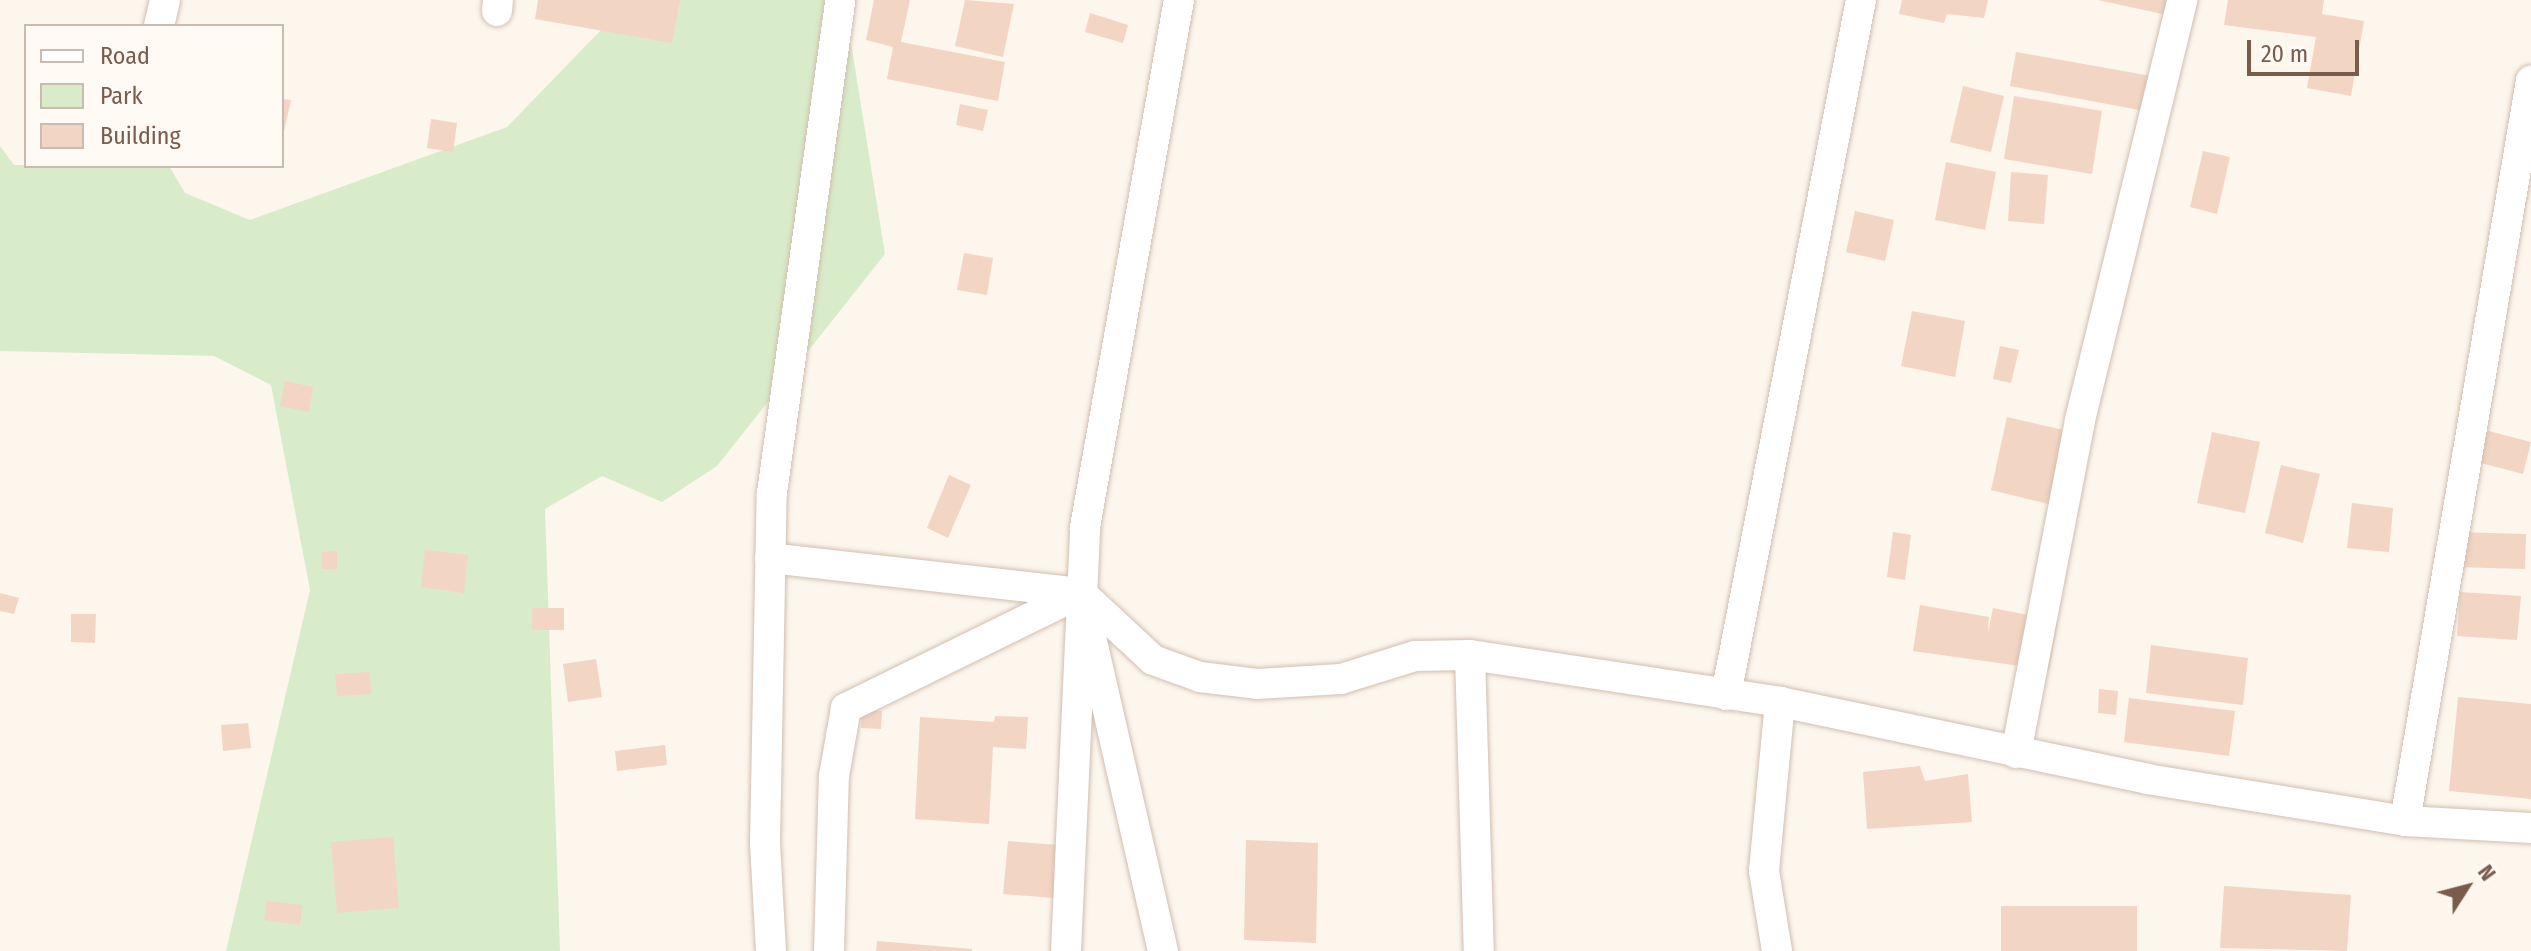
<!DOCTYPE html>
<html>
<head>
<meta charset="utf-8">
<style>
	body { margin:0 }
	#map { position:relative; width:2531px; height:951px; overflow:hidden; background:#fdf6ec; font-family:"Fira Sans Condensed",sans-serif }
	div>[style] { position:absolute }
	[style*='--x'] { left:calc(var(--x)*1px); top:calc(var(--y)*1px); width:calc(var(--w)*1px); rotate:calc(var(--a)*1deg) }
	.green>* { inset:0; background:#d8ecc9 }
	.building>* { inset:0; background:#f3d5c3 }
	.roads { filter:drop-shadow(0 0 2px #d1beb0) drop-shadow(0 0 2px #d1beb0) }
	.minor>* { height:30px; margin:-15px; padding:0 15px; transform-origin:15px; border-radius:15px; background:#fff }
	span { translate:-50% -50%; white-space:nowrap; text-align:center; line-height:1.15; -webkit-text-stroke:6px #fffaf3; paint-order:stroke }
	.legend { position:absolute; left:24px; top:24px; width:260px; height:144px; box-sizing:border-box; background:#fffaf3; border:2px solid #cabbb1; margin:0; padding:10px 14px; list-style:none; font-size:24px; color:#7a5c4d }
	.legend li { display:flex; align-items:center; gap:16px; height:40px }
	.legend b { width:40px; border:2px solid #cabbb1 }
	.north { position:absolute; left:2427px; top:847px; width:80px; height:80px; -webkit-text-stroke:6px #fffaf3; paint-order:stroke; rotate:54deg; font-size:22px; font-weight:700; line-height:32px; text-align:center; color:#7a5c4d }
	.north::after { content:''; display:block; margin:auto; width:28px; height:36px; background:#7a5c4d; clip-path:polygon(50% 0,100% 100%,50% 72%,0 100%) }
	.scale { position:absolute; left:2247px; top:40px; width:112px; height:36px; box-sizing:border-box; border:4px solid #7a5c4d; border-top:0; padding-left:10px; font-size:24px; line-height:28px; white-space:nowrap; color:#7a5c4d; -webkit-text-stroke:6px #fffaf3; paint-order:stroke }
</style>
</head>
<body>
<div id="map">
	<div class="green">
		<i style="clip-path:polygon(606px 0,844px 0,885px 254px,717px 466px,662px 502px,602px 476px,545px 509px,560px 951px,226px 951px,310px 590px,271px 385px,214px 356px,0 351px,0 146px,14px 165px,169px 166px,185px 193px,250px 220px,507px 127px,600px 31px)"></i>
	</div>
	<div class="building">
		<i style="clip-path:polygon(538px 0,680px 0,672px 43px,535px 19px)"></i>
		<i style="clip-path:polygon(874px 0,910px 0,901px 42px,1005px 62px,998px 101px,887px 79px,893px 47px,866px 40px)"></i>
		<i style="clip-path:polygon(965px 0,1014px 4px,1003px 57px,955px 46px)"></i>
		<i style="clip-path:polygon(1902px 0,1988px 0,1984px 18px,1947px 14px,1944px 23px,1899px 14px)"></i>
		<i style="clip-path:polygon(2098px 0,2170px 0,2167px 15px)"></i>
		<i style="clip-path:polygon(2228px 0,2324px 0,2322px 14px,2364px 21px,2351px 96px,2307px 88px,2316px 37px,2224px 25px)"></i>
		<i style="clip-path:polygon(1090px 13px,1128px 25px,1123px 43px,1085px 32px)"></i>
		<i style="clip-path:polygon(2016px 52px,2151px 76px,2145px 111px,2010px 86px)"></i>
		<i style="clip-path:polygon(1963px 86px,2004px 96px,1991px 152px,1950px 142px)"></i>
		<i style="clip-path:polygon(2014px 96px,2102px 111px,2092px 174px,2004px 159px)"></i>
		<i style="clip-path:polygon(282px 99px,291px 100px,283px 136px,282px 136px)"></i>
		<i style="clip-path:polygon(960px 104px,988px 110px,983px 131px,956px 125px)"></i>
		<i style="clip-path:polygon(431px 119px,457px 123px,453px 152px,427px 148px)"></i>
		<i style="clip-path:polygon(2203px 151px,2230px 157px,2217px 214px,2190px 207px)"></i>
		<i style="clip-path:polygon(1946px 162px,1996px 172px,1985px 230px,1935px 220px)"></i>
		<i style="clip-path:polygon(2011px 172px,2048px 175px,2044px 224px,2008px 221px)"></i>
		<i style="clip-path:polygon(1855px 211px,1894px 220px,1885px 261px,1846px 252px)"></i>
		<i style="clip-path:polygon(964px 253px,993px 258px,987px 295px,957px 290px)"></i>
		<i style="clip-path:polygon(1912px 311px,1965px 321px,1955px 377px,1901px 366px)"></i>
		<i style="clip-path:polygon(2000px 346px,2019px 350px,2011px 383px,1993px 379px)"></i>
		<i style="clip-path:polygon(285px 381px,313px 387px,309px 412px,280px 406px)"></i>
		<i style="clip-path:polygon(2007px 417px,2072px 432px,2056px 506px,1991px 490px)"></i>
		<i style="clip-path:polygon(2485px 430px,2531px 442px,2523px 474px,2477px 462px)"></i>
		<i style="clip-path:polygon(2212px 432px,2260px 442px,2245px 513px,2197px 503px)"></i>
		<i style="clip-path:polygon(2281px 465px,2320px 474px,2303px 543px,2265px 533px)"></i>
		<i style="clip-path:polygon(949px 475px,971px 485px,948px 538px,927px 528px)"></i>
		<i style="clip-path:polygon(2352px 503px,2393px 508px,2389px 552px,2347px 548px)"></i>
		<i style="clip-path:polygon(1893px 532px,1911px 535px,1905px 580px,1887px 577px)"></i>
		<i style="clip-path:polygon(2454px 532px,2526px 534px,2525px 569px,2454px 567px)"></i>
		<i style="clip-path:polygon(425px 550px,468px 555px,464px 593px,421px 587px)"></i>
		<i style="clip-path:polygon(337px 551px,337px 569px,322px 569px,322px 552px)"></i>
		<i style="clip-path:polygon(2460px 592px,2521px 596px,2517px 640px,2457px 636px)"></i>
		<i style="clip-path:polygon(0 593px,19px 598px,14px 614px,0 611px)"></i>
		<i style="clip-path:polygon(1920px 605px,1989px 617px,1988px 633px,1993px 608px,2058px 621px,2049px 670px,1913px 651px)"></i>
		<i style="clip-path:polygon(532px 608px,564px 608px,564px 630px,532px 630px)"></i>
		<i style="clip-path:polygon(71px 614px,96px 614px,95px 643px,71px 642px)"></i>
		<i style="clip-path:polygon(2151px 645px,2248px 658px,2243px 705px,2146px 693px)"></i>
		<i style="clip-path:polygon(596px 659px,602px 697px,568px 702px,563px 664px)"></i>
		<i style="clip-path:polygon(370px 672px,371px 694px,337px 696px,335px 674px)"></i>
		<i style="clip-path:polygon(2099px 689px,2118px 691px,2116px 715px,2098px 713px)"></i>
		<i style="clip-path:polygon(2458px 697px,2531px 704px,2531px 799px,2449px 791px)"></i>
		<i style="clip-path:polygon(2129px 698px,2235px 711px,2229px 756px,2124px 742px)"></i>
		<i style="clip-path:polygon(862px 710px,882px 711px,881px 729px,861px 728px)"></i>
		<i style="clip-path:polygon(995px 716px,1028px 717px,1026px 749px,993px 747px,989px 824px,915px 819px,920px 717px,994px 722px)"></i>
		<i style="clip-path:polygon(248px 723px,251px 748px,223px 751px,221px 725px)"></i>
		<i style="clip-path:polygon(665px 745px,667px 765px,617px 771px,615px 751px)"></i>
		<i style="clip-path:polygon(1920px 766px,1925px 781px,1968px 774px,1972px 822px,1867px 829px,1863px 772px)"></i>
		<i style="clip-path:polygon(393px 837px,399px 908px,337px 913px,331px 842px)"></i>
		<i style="clip-path:polygon(1246px 840px,1318px 843px,1316px 943px,1244px 940px)"></i>
		<i style="clip-path:polygon(1008px 841px,1058px 845px,1054px 898px,1003px 894px)"></i>
		<i style="clip-path:polygon(2224px 886px,2351px 895px,2347px 951px,2220px 948px)"></i>
		<i style="clip-path:polygon(267px 901px,302px 905px,300px 925px,264px 920px)"></i>
		<i style="clip-path:polygon(2001px 906px,2137px 906px,2137px 951px,2001px 951px)"></i>
		<i style="clip-path:polygon(877px 941px,972px 949px,972px 951px,876px 951px)"></i>
	</div>
	<div class="roads">
		<div class="minor">
			<i style="--x:497;--y:11;--w:11;--a:-85"></i>
			<i style="--x:159;--y:26;--w:27;--a:-77"></i>
			<i style="--x:770;--y:558;--w:313;--a:6.4"></i>
			<i style="--x:1081;--y:593;--w:98;--a:42.9"></i>
			<i style="--x:1153;--y:660;--w:50;--a:19.9"></i>
			<i style="--x:1200;--y:677;--w:57;--a:7"></i>
			<i style="--x:1257;--y:684;--w:84;--a:-3.4"></i>
			<i style="--x:1341;--y:679;--w:77;--a:-17.3"></i>
			<i style="--x:1415;--y:656;--w:55;--a:-1"></i>
			<i style="--x:1470;--y:655;--w:314;--a:8.6"></i>
			<i style="--x:1780;--y:702;--w:375;--a:11.8"></i>
			<i style="--x:2147;--y:779;--w:261;--a:9.2"></i>
			<i style="--x:2405;--y:821;--w:126;--a:3.2"></i>
			<i style="--x:1470;--y:655;--w:296;--a:88.3"></i>
			<i style="--x:1726;--y:695;--w:708;--a:-79.01"></i>
			<i style="--x:2016;--y:753;--w:339;--a:-79.1"></i>
			<i style="--x:2080;--y:420;--w:432;--a:-76.3"></i>
			<i style="--x:2405;--y:821;--w:751;--a:-80.34"></i>
			<i style="--x:771;--y:951;--w:109;--a:-93.2"></i>
			<i style="--x:765;--y:842;--w:349;--a:-88.9"></i>
			<i style="--x:772;--y:493;--w:498;--a:-82.1"></i>
			<i style="--x:829;--y:951;--w:175;--a:-88.4"></i>
			<i style="--x:834;--y:776;--w:69;--a:-80"></i>
			<i style="--x:846;--y:708;--w:262;--a:-26.1"></i>
			<i style="--x:1081;--y:593;--w:367;--a:77.1"></i>
			<i style="--x:1066;--y:951;--w:424;--a:-87.4"></i>
			<i style="--x:1085;--y:527;--w:535;--a:-79.89"></i>
			<i style="--x:1777;--y:951;--w:81;--a:-99.2"></i>
			<i style="--x:1764;--y:871;--w:170;--a:-84.6"></i>
		</div>
	</div>
	<ul class="legend">
	<li><b style="height:10px;background:#fff"></b>Road</li>
	<li><b style="height:22px;background:#d8ecc9"></b>Park</li>
	<li><b style="height:22px;background:#f3d5c3"></b>Building</li>
	</ul>
	<div class="north">N</div>
	<div class="scale">20 m</div>
</div>
</body>
</html>
